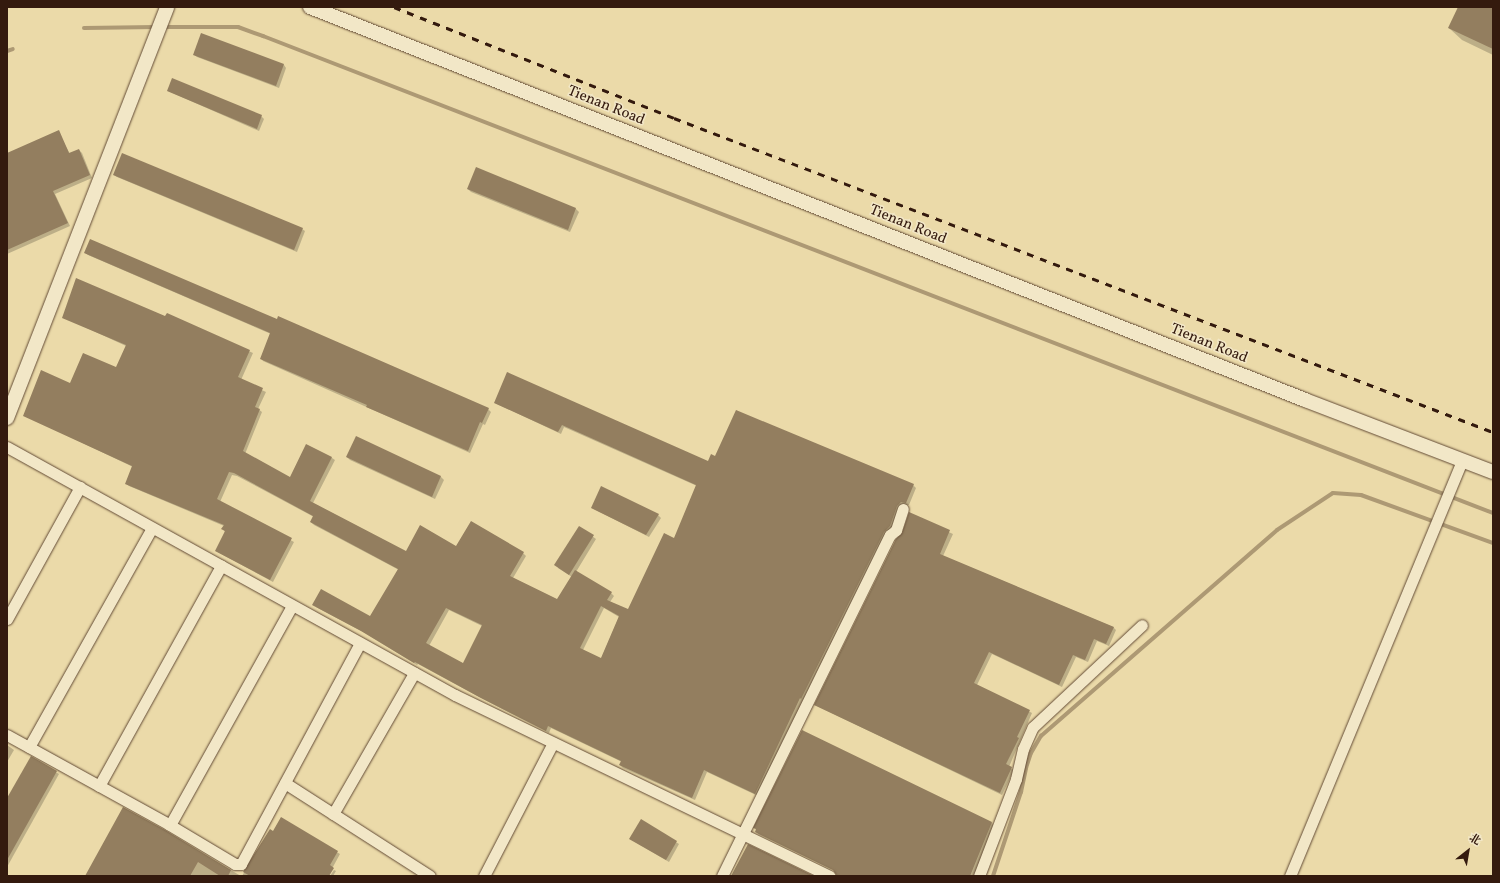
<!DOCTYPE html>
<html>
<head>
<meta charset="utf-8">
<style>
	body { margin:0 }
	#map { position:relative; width:1500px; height:883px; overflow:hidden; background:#ebdaa9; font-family:Vollkorn,"Noto Serif SC",serif }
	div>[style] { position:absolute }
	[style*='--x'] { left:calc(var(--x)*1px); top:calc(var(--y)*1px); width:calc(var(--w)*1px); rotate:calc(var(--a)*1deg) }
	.shadow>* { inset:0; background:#0003 }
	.stream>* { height:4px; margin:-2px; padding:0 2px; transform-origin:2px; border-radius:2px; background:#ad9974 }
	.building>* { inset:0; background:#937e5f }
	.roads { filter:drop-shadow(0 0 1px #624a35) drop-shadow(0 0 1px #624a35) }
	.minor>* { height:11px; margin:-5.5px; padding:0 5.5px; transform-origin:5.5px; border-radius:5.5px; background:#f2e7c7 }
	.tertiary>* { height:14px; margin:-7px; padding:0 7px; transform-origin:7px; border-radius:7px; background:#f2e7c7 }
	.rail>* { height:3px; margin-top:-1.5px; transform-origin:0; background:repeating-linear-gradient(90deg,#341a0e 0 7px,transparent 0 14px) }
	span { translate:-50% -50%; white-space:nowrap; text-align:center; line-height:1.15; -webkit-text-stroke:3px #f2e7c7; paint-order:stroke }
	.street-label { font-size:15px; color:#341a0e }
	.frame { position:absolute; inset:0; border:8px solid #341a0e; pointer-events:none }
	.north { position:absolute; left:1448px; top:831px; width:40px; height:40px; -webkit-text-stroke:3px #f2e7c7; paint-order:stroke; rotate:31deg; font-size:11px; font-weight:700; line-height:16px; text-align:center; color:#341a0e }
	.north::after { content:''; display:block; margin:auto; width:14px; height:18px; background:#341a0e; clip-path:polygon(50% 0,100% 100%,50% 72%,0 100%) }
</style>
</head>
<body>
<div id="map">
	<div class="shadow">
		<i style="clip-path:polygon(1459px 7px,1493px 7px,1493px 55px,1462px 40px,1449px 28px)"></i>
		<i style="clip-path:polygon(194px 54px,284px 65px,286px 68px,279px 88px,197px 57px)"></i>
		<i style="clip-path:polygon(168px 91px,261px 116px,264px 119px,259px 131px)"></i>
		<i style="clip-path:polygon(58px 131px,70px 154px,79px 150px,82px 153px,92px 178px,55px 194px,70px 226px,7px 254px,7px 154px)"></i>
		<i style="clip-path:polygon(477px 169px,576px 209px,579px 212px,570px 232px,471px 192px,468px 189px)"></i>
		<i style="clip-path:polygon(114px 175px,302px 229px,305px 231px,297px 252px,117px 177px)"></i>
		<i style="clip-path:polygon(85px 252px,488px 409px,491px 412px,485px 425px,483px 424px,470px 453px,263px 361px,261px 358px,271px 334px,88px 255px)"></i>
		<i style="clip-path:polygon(evenodd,167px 315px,253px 353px,241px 380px,266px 392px,258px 409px,262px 412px,245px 454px,290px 478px,307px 445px,332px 458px,335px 460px,313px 503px,406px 552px,457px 547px,523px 553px,526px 556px,513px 578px,558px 600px,572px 577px,558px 568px,580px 527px,596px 539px,576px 572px,611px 593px,614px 596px,610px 602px,628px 610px,675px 539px,697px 486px,564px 427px,561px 434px,495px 403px,708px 462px,913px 485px,916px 488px,909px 505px,904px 505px,758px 796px,707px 772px,695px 800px,623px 768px,620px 765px,622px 762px,551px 728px,549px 733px,483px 699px,418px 664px,417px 665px,365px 633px,316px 607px,370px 617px,399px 570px,314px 525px,311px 522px,314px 517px,237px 476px,232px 475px,220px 502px,294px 542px,273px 582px,216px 551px,225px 532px,223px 529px,224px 526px,129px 486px,126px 483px,133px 467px,24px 415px,71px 384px,117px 368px,126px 346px,63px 317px,166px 318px,167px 315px,604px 608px,619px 617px,601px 659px,583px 650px,604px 608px,167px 315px,449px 610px,482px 626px,464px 664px,429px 646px,449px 610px)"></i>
		<i style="clip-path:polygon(356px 438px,441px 477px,444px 480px,435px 499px,350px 460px,347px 457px)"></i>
		<i style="clip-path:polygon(592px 508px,658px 515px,661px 518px,649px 537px)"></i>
		<i style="clip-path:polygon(910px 514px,953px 534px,943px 556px,1113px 627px,1116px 630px,1109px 646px,1097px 641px,1088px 662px,1076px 657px,1062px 687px,992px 654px,977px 685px,1032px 713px,1009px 767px,1014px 770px,1002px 795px,815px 705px,903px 533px)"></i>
		<i style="clip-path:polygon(7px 745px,14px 750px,7px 762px)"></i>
		<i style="clip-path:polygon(31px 758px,59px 774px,7px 867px,7px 800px)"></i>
		<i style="clip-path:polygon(124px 809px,241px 876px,86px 876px)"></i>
		<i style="clip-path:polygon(281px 818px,340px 854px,328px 876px,242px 876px,270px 830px,273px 832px)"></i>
		<i style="clip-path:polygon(641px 821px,679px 844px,669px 862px,630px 839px)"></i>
		<i style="clip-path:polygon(992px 823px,994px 826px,974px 876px,837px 876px,837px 872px,758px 834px,755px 828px)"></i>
		<i style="clip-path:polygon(334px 870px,336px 871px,333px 876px,330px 876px)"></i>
	</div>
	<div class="stream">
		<i style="--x:163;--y:27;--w:75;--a:0"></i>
		<i style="--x:238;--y:27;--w:27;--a:20"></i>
		<i style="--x:263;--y:36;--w:1319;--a:21.2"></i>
		<i style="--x:84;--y:28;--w:72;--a:-0.8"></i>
		<i style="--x:7;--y:51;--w:6;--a:-18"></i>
		<i style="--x:993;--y:876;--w:89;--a:-71.6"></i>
		<i style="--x:1021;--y:792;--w:25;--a:-78"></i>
		<i style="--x:1026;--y:768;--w:16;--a:-72"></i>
		<i style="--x:1031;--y:753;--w:20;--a:-60"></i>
		<i style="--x:1041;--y:736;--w:313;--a:-41.1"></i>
		<i style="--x:1277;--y:530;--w:67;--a:-33.5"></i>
		<i style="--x:1333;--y:493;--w:28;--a:4"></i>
		<i style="--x:1361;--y:495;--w:140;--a:20"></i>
	</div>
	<div class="building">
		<i style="clip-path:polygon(1458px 7px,1493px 7px,1493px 49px,1448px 28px)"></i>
		<i style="clip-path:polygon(201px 33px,284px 64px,276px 86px,193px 55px)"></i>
		<i style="clip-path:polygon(172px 78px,262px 115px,257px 129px,167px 91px)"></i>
		<i style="clip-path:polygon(59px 130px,69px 153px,79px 149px,90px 175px,53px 191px,68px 223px,7px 250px,7px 153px)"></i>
		<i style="clip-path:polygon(122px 153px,303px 228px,294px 250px,113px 175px)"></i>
		<i style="clip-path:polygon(476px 167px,576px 208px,568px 230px,467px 189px)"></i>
		<i style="clip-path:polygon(90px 239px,277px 319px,278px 316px,489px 408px,482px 423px,480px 422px,468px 451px,366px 407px,367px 405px,260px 359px,270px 333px,84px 253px)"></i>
		<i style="clip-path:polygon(evenodd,76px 278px,165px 316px,167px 313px,250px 350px,238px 377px,263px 388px,255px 407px,260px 409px,243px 451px,290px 477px,306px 444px,332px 457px,310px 501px,406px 551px,420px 525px,456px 546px,471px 521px,524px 552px,510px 576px,557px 599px,575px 570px,612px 592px,607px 600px,628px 609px,664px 533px,674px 538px,696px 485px,562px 425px,558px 432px,494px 403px,507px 372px,708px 461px,711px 454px,715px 456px,736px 410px,914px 484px,906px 503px,901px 502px,897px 506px,890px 526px,884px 532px,801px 699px,800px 698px,755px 794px,704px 770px,692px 798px,619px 765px,621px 761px,548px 726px,546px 731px,479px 697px,415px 662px,414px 663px,361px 631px,312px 605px,321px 589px,370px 616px,398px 569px,310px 522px,313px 516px,234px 473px,229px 472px,217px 499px,292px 538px,270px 580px,215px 551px,225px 531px,221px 529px,224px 525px,125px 484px,132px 466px,23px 416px,41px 370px,70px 383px,83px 353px,116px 367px,126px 345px,62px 318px,76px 278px,601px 606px,619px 616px,601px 658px,580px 648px,601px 606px,76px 278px,446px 608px,482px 625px,463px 663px,426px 643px,446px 608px)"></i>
		<i style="clip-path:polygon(356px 436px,441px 476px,432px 497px,346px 457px)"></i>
		<i style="clip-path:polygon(601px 486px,659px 514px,646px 535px,591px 508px)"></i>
		<i style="clip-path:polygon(909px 512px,950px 530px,940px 554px,1114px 627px,1106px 644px,1094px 639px,1085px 660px,1073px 655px,1059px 685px,989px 652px,974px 683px,1030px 710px,1017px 737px,1019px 738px,1006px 764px,1012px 767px,1000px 793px,814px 705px,896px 539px,902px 533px)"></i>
		<i style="clip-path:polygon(579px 526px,594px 535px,569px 575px,554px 565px)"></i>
		<i style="clip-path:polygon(802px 730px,992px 822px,970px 876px,837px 876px,833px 870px,755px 832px,756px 829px,753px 828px)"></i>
		<i style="clip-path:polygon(31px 756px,57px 771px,7px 860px,7px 798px)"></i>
		<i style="clip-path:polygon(123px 807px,165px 830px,231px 870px,228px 876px,220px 876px,198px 862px,190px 876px,85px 876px)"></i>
		<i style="clip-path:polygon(281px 817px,338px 851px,330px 865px,334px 868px,329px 876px,250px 876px,243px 872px,270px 829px,273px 831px)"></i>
		<i style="clip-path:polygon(641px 819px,677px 841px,666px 860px,629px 839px)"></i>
		<i style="clip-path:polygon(748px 844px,814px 876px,731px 876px)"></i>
	</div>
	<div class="roads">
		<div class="minor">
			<i style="--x:7;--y:447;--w:512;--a:28.97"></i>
			<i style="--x:455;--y:695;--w:416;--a:25.8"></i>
			<i style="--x:7;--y:619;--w:151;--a:-61.1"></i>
			<i style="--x:7;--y:735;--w:184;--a:28.9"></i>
			<i style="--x:168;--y:824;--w:78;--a:30.8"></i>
			<i style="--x:235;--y:864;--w:6;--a:0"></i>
			<i style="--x:241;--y:864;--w:251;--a:-61.7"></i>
			<i style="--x:29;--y:747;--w:251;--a:-60.7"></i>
			<i style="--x:285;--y:783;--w:172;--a:32.7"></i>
			<i style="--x:99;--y:786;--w:252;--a:-61"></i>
			<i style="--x:333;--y:814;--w:163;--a:-60.1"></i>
			<i style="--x:170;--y:825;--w:251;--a:-60.9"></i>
			<i style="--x:484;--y:876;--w:150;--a:-62.6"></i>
			<i style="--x:722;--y:876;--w:380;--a:-63.8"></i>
			<i style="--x:890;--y:535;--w:8;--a:-40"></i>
			<i style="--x:896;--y:530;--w:22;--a:-72"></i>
			<i style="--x:979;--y:876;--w:104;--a:-69.1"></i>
			<i style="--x:1016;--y:779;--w:31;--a:-77"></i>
			<i style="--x:1023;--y:749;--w:24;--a:-66"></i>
			<i style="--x:1033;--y:727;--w:149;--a:-43.1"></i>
			<i style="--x:1290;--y:876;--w:450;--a:-67.5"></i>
		</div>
		<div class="tertiary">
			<i style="--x:310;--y:7;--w:1070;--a:21.55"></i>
			<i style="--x:1305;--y:400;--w:201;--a:21"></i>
			<i style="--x:7;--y:418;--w:441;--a:-68.7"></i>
		</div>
	</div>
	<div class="rail">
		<i style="--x:394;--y:7;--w:301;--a:21.6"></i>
		<i style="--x:674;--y:118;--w:877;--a:20.98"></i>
	</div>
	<div class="street-label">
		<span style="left:606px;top:106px;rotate:22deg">Tienan Road</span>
		<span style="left:908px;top:225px;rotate:22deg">Tienan Road</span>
		<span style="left:1209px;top:344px;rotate:22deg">Tienan Road</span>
	</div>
	<div class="frame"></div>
	<div class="north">北</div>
</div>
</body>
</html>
